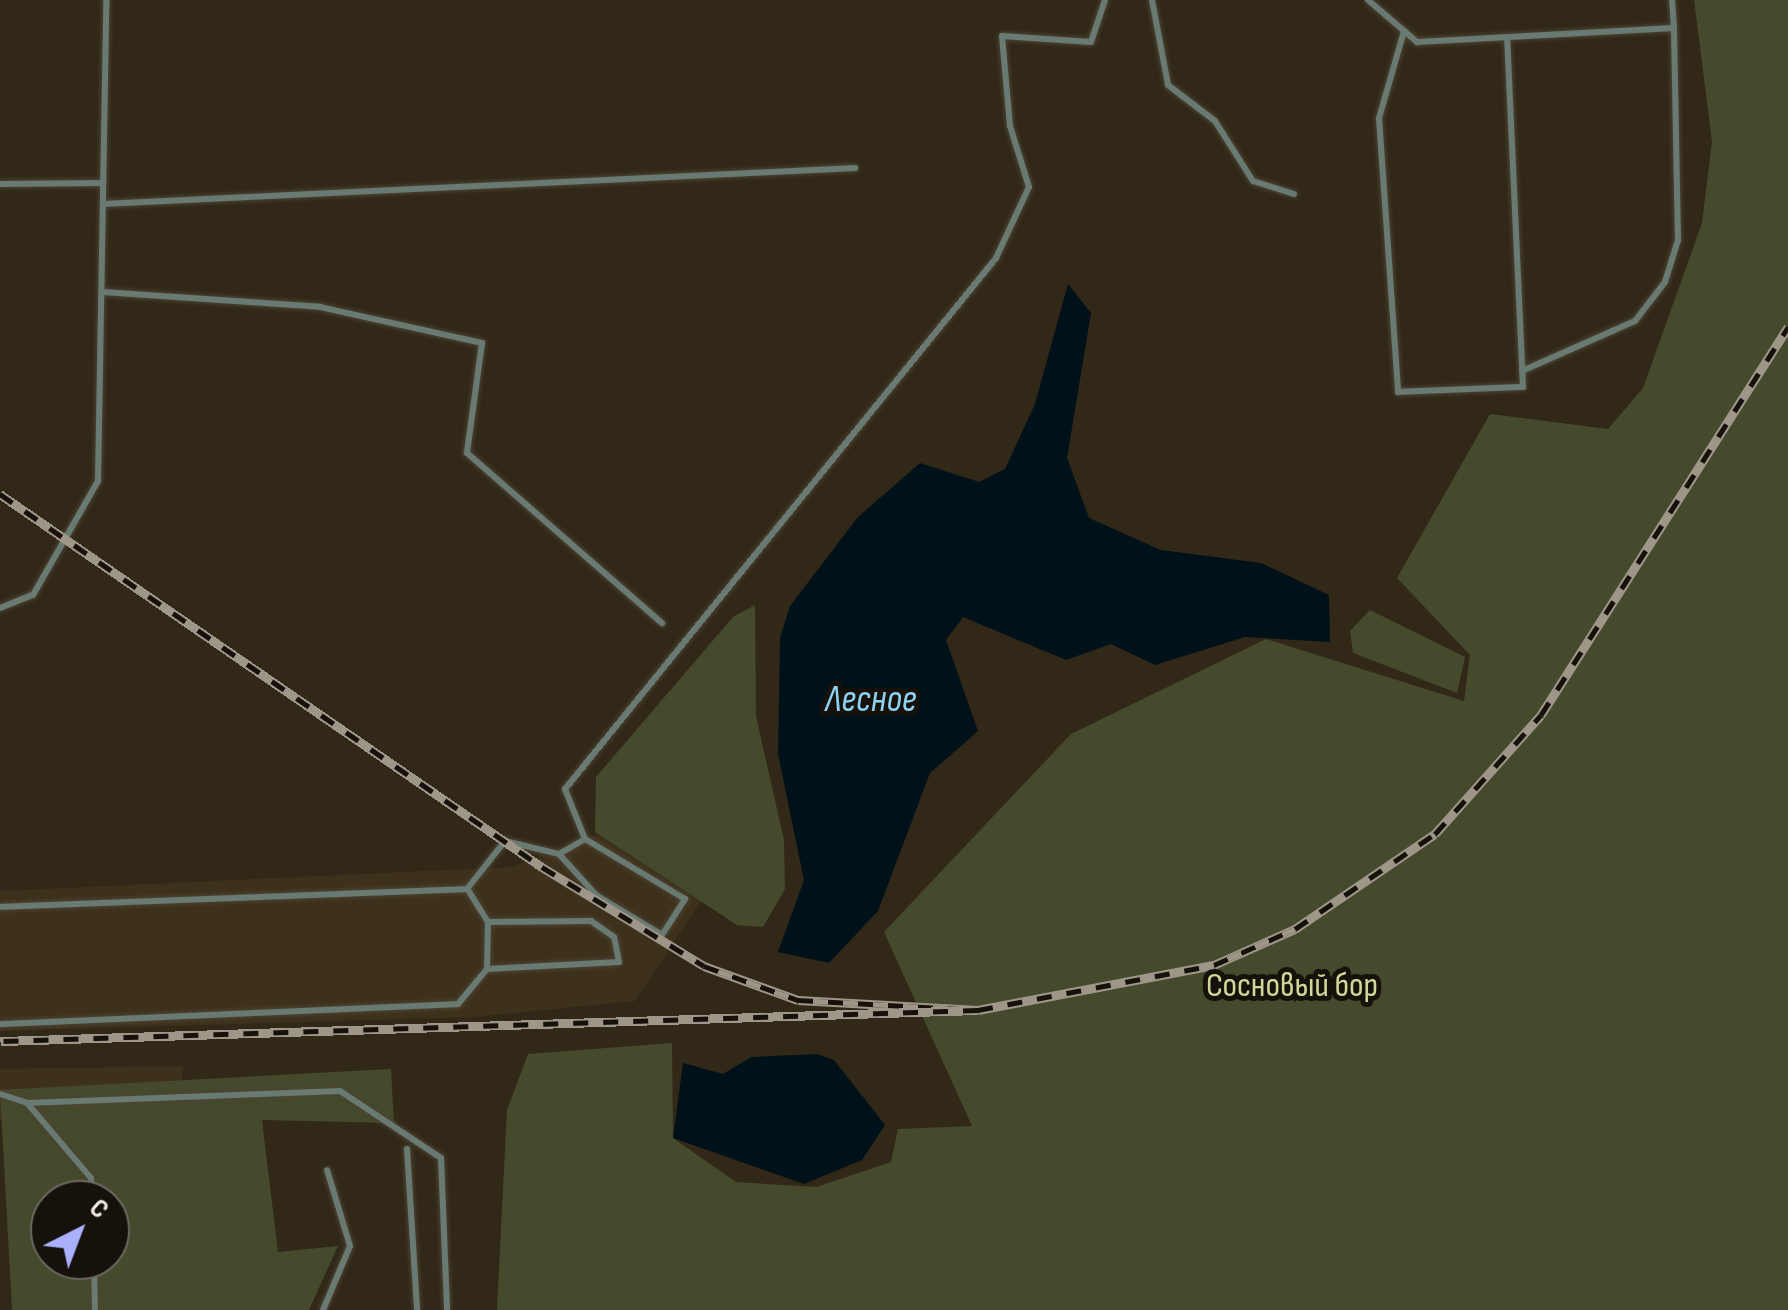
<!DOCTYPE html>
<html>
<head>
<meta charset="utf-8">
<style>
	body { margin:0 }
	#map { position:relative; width:1788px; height:1310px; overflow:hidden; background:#312818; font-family:"Sofia Sans Condensed",sans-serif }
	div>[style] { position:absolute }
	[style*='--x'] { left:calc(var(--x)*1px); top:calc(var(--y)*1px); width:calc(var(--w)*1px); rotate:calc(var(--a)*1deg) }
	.built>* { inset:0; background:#3e311b }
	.green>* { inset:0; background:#454a2c }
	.water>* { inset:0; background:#00111a }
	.roads { filter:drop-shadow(0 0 2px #4c4334) drop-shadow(0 0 2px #4c4334) }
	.service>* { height:6px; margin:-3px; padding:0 3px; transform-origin:3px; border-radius:3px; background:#687a71 }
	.rail>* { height:9px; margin-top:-4.5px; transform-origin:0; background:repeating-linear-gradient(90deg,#16120b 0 15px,#9d9689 0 30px); box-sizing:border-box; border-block:2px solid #9d9689 }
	span { translate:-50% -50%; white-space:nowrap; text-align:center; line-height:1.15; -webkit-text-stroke:10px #16120b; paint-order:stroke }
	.park-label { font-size:35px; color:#ced898 }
	.water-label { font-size:38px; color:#8bd2f3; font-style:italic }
	.north { position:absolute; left:30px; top:1180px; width:100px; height:100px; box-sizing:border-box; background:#16120b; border:2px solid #6d6860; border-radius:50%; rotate:42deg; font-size:28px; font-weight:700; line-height:40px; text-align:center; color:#efe9df }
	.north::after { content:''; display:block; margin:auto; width:35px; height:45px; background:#aab0fc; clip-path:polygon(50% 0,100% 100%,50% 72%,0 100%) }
</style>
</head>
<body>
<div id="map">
	<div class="built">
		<i style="clip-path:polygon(615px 828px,701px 901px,635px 1001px,476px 1017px,0 1031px,0 891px,512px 867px)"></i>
		<i style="clip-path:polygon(183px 1066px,179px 1124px,110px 1260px,110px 1200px,0 1119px,0 1069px)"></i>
	</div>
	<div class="green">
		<i style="clip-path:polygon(1694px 0,1788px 0,1788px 1310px,497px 1310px,507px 1110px,528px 1054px,672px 1043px,673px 1138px,736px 1182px,816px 1187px,891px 1162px,898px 1129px,972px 1126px,884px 932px,1071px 734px,1266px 639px,1464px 701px,1470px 655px,1397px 578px,1490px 414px,1608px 429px,1643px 388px,1702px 223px,1712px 142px)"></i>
		<i style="clip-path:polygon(755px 605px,756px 716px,784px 840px,785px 889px,763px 927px,737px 925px,595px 832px,596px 777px,733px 617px)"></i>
		<i style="clip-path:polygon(1370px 610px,1465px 657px,1457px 693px,1353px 653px,1350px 631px)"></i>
		<i style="clip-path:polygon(evenodd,391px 1069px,394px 1123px,262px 1120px,278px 1252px,338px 1246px,309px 1310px,12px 1310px,0 1090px,391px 1069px,50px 1200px,110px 1200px,110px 1260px,50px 1260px,50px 1200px)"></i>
	</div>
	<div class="water">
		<i style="clip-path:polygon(1068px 284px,1091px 313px,1067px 458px,1089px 518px,1161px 550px,1261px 563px,1329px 595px,1330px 642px,1245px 637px,1155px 665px,1111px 644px,1066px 660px,963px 617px,946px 640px,978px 731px,930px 773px,878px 911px,829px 963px,778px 952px,804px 880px,778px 754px,780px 638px,790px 606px,858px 517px,920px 463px,979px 482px,1005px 469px,1035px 404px)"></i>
		<i style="clip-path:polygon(817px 1054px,834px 1060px,885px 1125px,862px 1160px,804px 1184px,673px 1138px,683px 1063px,723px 1074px,751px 1057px)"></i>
	</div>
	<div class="roads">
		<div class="service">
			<i style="--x:1152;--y:0;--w:86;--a:79.3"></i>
			<i style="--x:1168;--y:85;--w:59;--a:37.5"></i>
			<i style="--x:1215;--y:121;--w:71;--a:57.7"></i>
			<i style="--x:1253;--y:181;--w:43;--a:17.6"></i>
			<i style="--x:1368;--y:0;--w:65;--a:40.6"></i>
			<i style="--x:1417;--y:42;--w:257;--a:-3.1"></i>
			<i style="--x:1674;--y:28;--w:28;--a:-94"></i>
			<i style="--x:1404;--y:31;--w:91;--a:106"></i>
			<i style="--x:1379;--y:118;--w:275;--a:86"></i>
			<i style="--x:1398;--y:392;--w:125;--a:-2.3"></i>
			<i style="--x:1523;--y:387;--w:350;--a:-92.6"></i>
			<i style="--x:0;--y:184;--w:103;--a:-0.6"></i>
			<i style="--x:103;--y:204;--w:753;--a:-2.74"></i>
			<i style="--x:102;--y:292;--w:219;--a:3.9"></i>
			<i style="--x:320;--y:307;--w:166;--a:12.5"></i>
			<i style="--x:482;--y:343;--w:111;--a:97.8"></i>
			<i style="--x:467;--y:453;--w:259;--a:41.1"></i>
			<i style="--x:1522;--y:371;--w:124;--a:-23.9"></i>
			<i style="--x:1635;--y:321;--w:49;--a:-52.4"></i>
			<i style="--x:1665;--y:282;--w:44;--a:-72.8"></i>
			<i style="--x:1678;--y:240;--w:212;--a:-91.1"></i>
			<i style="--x:0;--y:608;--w:35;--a:-22"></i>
			<i style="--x:33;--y:595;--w:131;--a:-60.3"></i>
			<i style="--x:98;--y:481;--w:481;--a:-89"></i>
			<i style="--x:559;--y:854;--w:55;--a:47.9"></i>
			<i style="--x:596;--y:895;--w:77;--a:31.2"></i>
			<i style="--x:662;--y:935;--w:43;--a:-57.4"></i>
			<i style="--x:685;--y:899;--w:117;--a:-149"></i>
			<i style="--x:0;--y:907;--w:467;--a:-2.2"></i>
			<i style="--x:467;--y:889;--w:61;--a:-51.6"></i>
			<i style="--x:505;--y:841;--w:56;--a:13.5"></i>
			<i style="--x:559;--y:854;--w:30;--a:-30"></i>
			<i style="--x:585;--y:839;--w:54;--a:-111.8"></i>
			<i style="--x:565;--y:789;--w:684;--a:-50.93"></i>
			<i style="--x:996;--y:258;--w:78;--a:-65.1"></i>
			<i style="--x:1029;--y:187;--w:64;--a:-107.3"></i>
			<i style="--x:1010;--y:126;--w:90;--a:-95.1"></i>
			<i style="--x:1002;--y:36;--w:89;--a:3.9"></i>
			<i style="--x:1091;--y:42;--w:44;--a:-71.6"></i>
			<i style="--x:487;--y:969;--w:132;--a:-3"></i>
			<i style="--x:619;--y:962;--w:25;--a:-101"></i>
			<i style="--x:614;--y:937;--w:28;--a:-145"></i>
			<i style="--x:591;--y:921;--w:103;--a:179.4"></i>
			<i style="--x:0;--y:1024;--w:458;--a:-2.5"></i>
			<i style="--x:458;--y:1004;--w:45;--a:-50.4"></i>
			<i style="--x:487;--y:969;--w:47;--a:-88.8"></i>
			<i style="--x:488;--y:922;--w:39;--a:-122"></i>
			<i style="--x:0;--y:1094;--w:28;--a:18"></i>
			<i style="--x:27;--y:1103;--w:313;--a:-2.2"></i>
			<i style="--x:340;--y:1091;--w:121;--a:33.6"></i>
			<i style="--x:441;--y:1158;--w:152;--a:87.7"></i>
			<i style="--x:28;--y:1104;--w:97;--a:49.6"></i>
			<i style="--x:91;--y:1178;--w:22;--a:87"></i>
			<i style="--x:407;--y:1149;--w:161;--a:86.4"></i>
			<i style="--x:94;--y:1260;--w:50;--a:88.9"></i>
			<i style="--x:323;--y:1310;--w:69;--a:-67.1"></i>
			<i style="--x:350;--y:1246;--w:79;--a:-106.8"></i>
		</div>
	</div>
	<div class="rail">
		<i style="--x:0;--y:494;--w:658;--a:34.54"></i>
		<i style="--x:542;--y:867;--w:190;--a:31.4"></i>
		<i style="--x:704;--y:966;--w:100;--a:19.9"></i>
		<i style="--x:798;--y:1000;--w:180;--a:3.2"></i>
		<i style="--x:978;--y:1010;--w:978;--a:178.18"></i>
		<i style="--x:978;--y:1010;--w:240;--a:-10.8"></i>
		<i style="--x:1214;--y:965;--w:89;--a:-24"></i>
		<i style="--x:1295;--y:929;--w:169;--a:-34.2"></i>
		<i style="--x:1435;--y:834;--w:159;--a:-48.3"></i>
		<i style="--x:1541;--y:715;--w:460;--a:-57.5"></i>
	</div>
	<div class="park-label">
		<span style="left:1292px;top:986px">Сосновый бор</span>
	</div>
	<div class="water-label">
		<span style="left:871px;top:700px">Лесное</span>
	</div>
	<div class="north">С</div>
</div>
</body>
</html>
